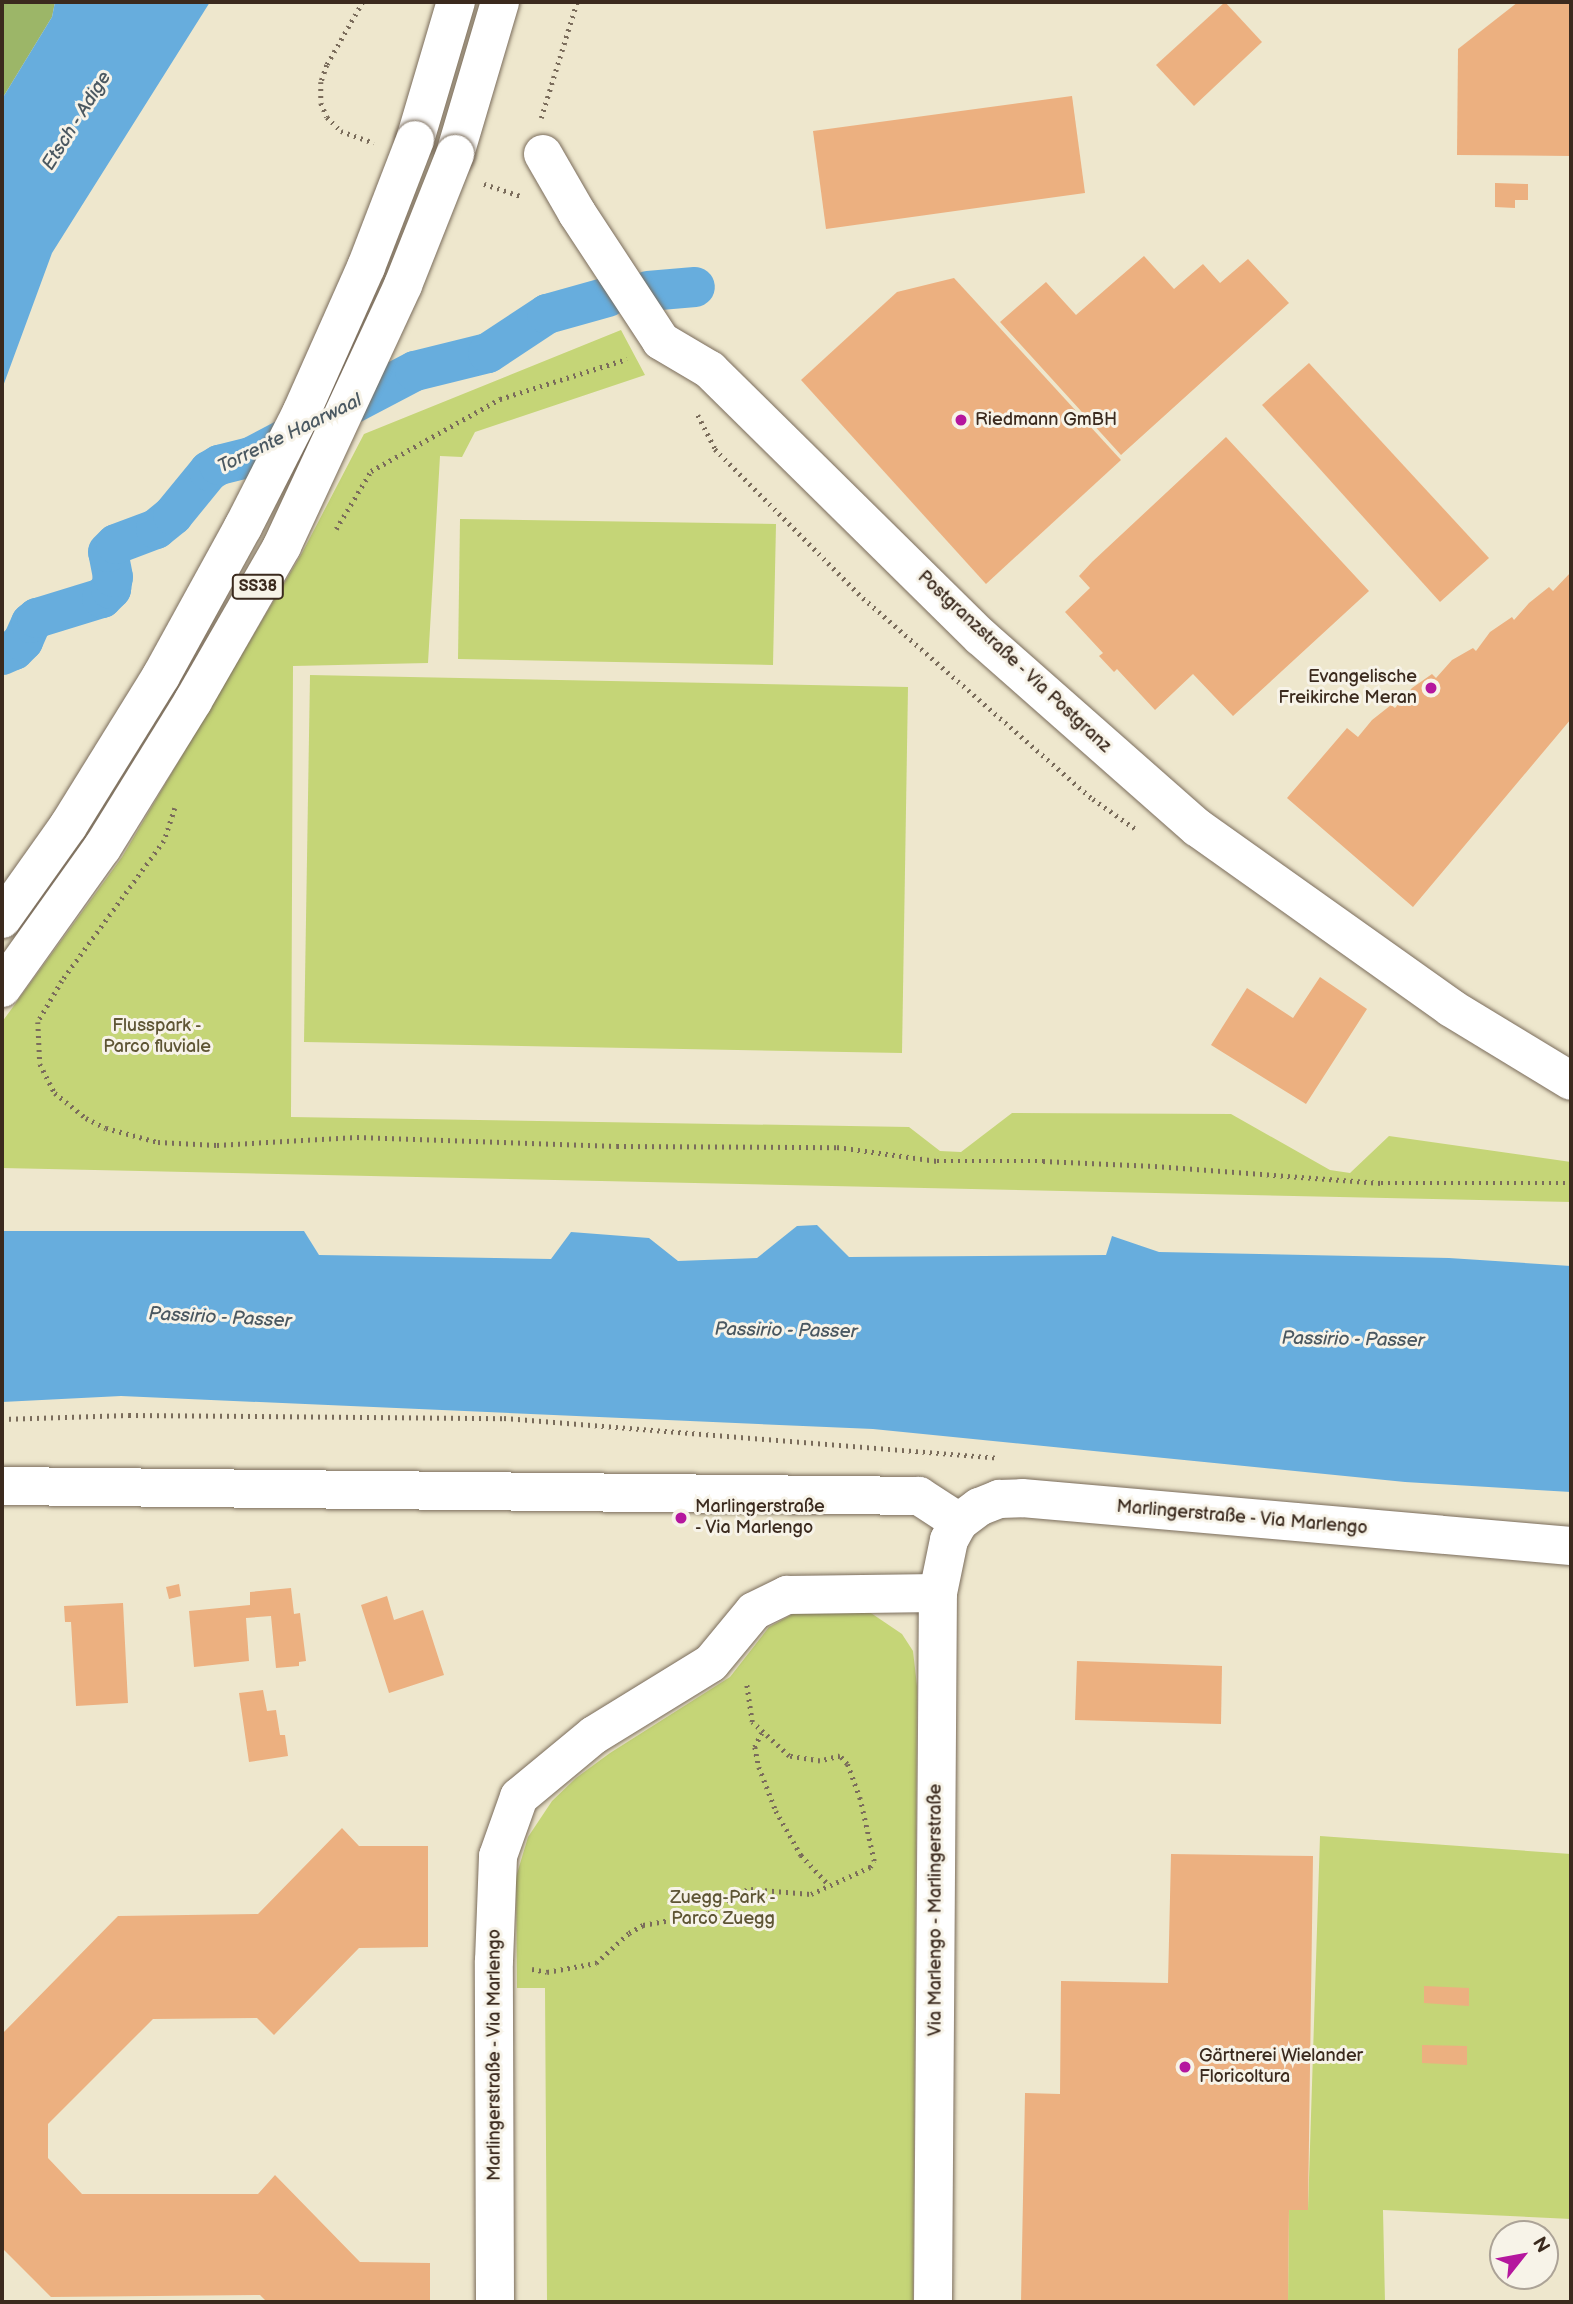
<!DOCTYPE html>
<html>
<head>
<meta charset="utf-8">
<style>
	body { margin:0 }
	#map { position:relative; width:1573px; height:2304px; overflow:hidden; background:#eee7cd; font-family:"Balsamiq Sans",sans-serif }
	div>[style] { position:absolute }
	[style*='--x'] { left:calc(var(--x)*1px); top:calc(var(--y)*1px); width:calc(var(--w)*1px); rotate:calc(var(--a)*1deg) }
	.green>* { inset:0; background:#c5d577 }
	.forest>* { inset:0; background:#9cb668 }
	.water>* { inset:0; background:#67addd }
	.canal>* { height:40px; margin:-20px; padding:0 20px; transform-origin:20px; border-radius:20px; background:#67addd }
	.building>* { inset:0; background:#ecb080 }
	.path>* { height:4.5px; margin-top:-2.25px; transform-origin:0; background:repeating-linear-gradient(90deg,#7a6c5b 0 2px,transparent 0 7px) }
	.roads { filter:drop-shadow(0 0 2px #7a6c5b) drop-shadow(0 0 2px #7a6c5b) }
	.street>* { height:38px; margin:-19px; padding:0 19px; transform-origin:19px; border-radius:19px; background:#fff }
	.secondary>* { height:38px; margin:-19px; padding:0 19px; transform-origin:19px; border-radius:19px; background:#fff }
	.highway>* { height:38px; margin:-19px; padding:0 19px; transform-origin:19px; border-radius:19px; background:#fff }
	.bridges { filter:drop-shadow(0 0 2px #7a6c5b) drop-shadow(0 0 2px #7a6c5b) }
	.highway-bridge>* { height:38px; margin:-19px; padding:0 19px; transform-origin:19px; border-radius:19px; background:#fff }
	.dots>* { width:19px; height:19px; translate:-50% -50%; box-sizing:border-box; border:4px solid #f7f3e8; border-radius:50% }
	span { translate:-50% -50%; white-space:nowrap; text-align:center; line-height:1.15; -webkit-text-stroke:6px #f7f3e8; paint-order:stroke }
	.shield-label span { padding:2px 5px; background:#f7f3e8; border:2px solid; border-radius:5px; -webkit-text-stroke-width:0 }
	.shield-label { font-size:16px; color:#3b2a1e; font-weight:700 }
	.poi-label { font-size:18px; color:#3b2a1e }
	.left { translate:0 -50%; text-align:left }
	.right { translate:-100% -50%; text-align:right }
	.street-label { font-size:18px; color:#3b2a1e }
	.park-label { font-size:18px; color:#5e5534 }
	.water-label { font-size:19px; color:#4a5861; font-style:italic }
	.frame { position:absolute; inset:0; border:4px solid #3b2a1e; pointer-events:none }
	.north { position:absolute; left:1489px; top:2220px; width:70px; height:70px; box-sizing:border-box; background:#f7f3e8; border:2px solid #aca397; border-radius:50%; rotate:59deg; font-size:19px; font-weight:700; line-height:28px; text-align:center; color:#3b2a1e }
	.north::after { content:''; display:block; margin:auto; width:24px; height:32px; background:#b5179e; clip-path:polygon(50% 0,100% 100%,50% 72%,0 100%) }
</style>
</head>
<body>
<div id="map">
	<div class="green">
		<i style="clip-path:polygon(621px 330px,645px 375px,475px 432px,462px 457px,440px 456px,428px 663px,293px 666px,291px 1117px,909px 1127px,940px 1151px,961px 1152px,1012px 1113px,1231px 1114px,1330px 1170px,1350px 1173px,1389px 1136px,1571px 1162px,1571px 1202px,2px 1168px,2px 1022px,122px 857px,302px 553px,364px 434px)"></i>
		<i style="clip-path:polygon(460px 519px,776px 524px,773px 665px,458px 659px)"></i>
		<i style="clip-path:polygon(310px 675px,908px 687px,902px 1053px,304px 1042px)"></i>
		<i style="clip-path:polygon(865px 1609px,902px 1634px,913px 1651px,917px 1686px,913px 2302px,547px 2302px,545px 1988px,517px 1988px,516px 1877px,528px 1837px,552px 1801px,576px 1778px,610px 1753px,730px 1677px,769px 1627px,793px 1614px)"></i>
		<i style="clip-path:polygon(1320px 1836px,1571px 1854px,1571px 2219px,1383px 2210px,1385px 2302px,1288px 2302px,1289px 2210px,1308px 2209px)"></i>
	</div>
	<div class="forest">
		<i style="clip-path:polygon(2px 2px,55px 2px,52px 17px,2px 99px)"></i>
	</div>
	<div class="water">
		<i style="clip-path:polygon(55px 2px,210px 2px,52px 253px,2px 389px,2px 99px,52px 17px)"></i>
		<i style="clip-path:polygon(817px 1225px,849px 1257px,1106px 1255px,1112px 1236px,1159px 1252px,1449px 1258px,1571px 1266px,1571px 1492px,1405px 1482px,873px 1429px,121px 1396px,2px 1402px,2px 1231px,304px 1231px,319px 1255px,551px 1259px,571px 1232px,649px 1238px,678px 1261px,757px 1258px,797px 1226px)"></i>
	</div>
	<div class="canal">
		<i style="--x:648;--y:291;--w:47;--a:-4.9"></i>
		<i style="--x:2;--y:655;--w:13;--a:-23"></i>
		<i style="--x:14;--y:650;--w:13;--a:-45"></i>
		<i style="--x:23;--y:641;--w:20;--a:-66"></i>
		<i style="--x:31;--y:623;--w:8;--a:-40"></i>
		<i style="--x:37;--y:618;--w:68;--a:-17.1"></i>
		<i style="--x:102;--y:598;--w:13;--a:-45"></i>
		<i style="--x:111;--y:589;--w:12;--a:-81"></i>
		<i style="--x:113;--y:577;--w:25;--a:-101"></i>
		<i style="--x:108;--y:552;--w:11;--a:-45"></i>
		<i style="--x:116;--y:544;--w:43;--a:-20.6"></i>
		<i style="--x:156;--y:529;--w:22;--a:-39"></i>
		<i style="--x:173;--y:515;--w:57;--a:-50.7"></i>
		<i style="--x:209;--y:471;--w:12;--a:-31"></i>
		<i style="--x:219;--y:465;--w:33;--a:-14"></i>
		<i style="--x:251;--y:457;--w:185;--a:-27.7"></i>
		<i style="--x:415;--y:371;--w:75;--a:-13.9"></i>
		<i style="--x:488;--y:353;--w:71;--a:-33.5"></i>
		<i style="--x:547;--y:314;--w:63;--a:-15.6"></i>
	</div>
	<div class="building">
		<i style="clip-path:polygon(1225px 2px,1262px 42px,1194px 106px,1156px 65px)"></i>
		<i style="clip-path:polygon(1518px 2px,1571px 2px,1571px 156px,1457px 155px,1458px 49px)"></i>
		<i style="clip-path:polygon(1072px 96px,1085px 193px,826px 229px,813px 131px)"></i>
		<i style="clip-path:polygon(1495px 183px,1528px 184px,1528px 200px,1515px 200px,1515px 208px,1495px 207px)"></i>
		<i style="clip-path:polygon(1144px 256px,1174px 289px,1203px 264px,1220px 283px,1248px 259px,1289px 303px,1121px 455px,1000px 322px,1046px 282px,1076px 315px)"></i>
		<i style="clip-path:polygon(954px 278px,1121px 460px,986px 584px,801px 380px,897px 292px)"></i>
		<i style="clip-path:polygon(1309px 363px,1489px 558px,1440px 602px,1262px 405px)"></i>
		<i style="clip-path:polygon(1226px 437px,1369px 591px,1233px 716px,1193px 674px,1155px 710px,1117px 669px,1114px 672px,1099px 656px,1103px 653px,1065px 612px,1090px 588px,1079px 576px,1092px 562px)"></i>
		<i style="clip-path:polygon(1571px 572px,1571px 719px,1413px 907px,1287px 798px,1347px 728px,1358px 737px,1372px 720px,1391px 705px,1395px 708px,1412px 688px,1432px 674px,1436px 678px,1452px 660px,1473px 648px,1476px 651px,1490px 632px,1512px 617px,1514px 620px,1529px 603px,1549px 587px,1553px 591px)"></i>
		<i style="clip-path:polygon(1320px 977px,1367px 1009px,1306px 1104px,1211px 1045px,1247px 988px,1293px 1018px)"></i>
		<i style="clip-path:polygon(179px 1584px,181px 1596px,169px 1599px,166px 1587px)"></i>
		<i style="clip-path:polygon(291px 1588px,294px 1614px,300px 1613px,306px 1661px,299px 1662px,299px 1666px,276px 1668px,271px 1616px,246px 1618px,249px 1661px,194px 1667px,189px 1611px,250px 1605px,250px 1592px)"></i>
		<i style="clip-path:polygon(387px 1596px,394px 1620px,423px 1610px,444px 1675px,389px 1693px,361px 1605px)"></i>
		<i style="clip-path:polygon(123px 1603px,128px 1703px,76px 1706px,71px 1622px,65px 1622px,64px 1606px)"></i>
		<i style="clip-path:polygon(1077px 1661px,1222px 1666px,1221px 1724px,1075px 1720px)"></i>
		<i style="clip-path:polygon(263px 1690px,267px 1711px,276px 1710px,280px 1735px,285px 1735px,288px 1756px,249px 1762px,239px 1693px)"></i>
		<i style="clip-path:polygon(342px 1828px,359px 1846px,428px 1846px,428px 1947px,359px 1948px,274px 2035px,257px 2018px,153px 2019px,48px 2124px,48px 2158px,82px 2194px,258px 2194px,275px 2175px,360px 2262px,430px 2263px,430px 2302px,267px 2302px,260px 2295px,51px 2297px,2px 2248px,2px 2034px,118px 1916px,258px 1914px)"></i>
		<i style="clip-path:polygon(1171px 1854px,1313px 1856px,1308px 2210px,1289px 2210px,1288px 2302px,1021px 2302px,1025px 2093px,1060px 2094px,1061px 1981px,1168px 1983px)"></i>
		<i style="clip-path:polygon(1424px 1986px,1469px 1988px,1469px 2006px,1424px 2003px)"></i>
		<i style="clip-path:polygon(1422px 2045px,1467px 2046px,1467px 2065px,1422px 2063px)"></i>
	</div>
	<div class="path">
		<i style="--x:363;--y:2;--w:73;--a:119.7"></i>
		<i style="--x:327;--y:65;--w:18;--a:109"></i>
		<i style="--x:321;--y:82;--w:21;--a:90"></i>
		<i style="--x:321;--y:103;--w:15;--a:67"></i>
		<i style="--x:327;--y:117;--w:20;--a:45"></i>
		<i style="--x:341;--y:131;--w:35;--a:20"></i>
		<i style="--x:541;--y:118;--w:121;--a:-72.8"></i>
		<i style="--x:484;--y:184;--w:40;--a:18"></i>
		<i style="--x:698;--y:415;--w:38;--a:63"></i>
		<i style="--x:715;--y:449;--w:210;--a:45.2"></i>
		<i style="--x:863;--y:598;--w:305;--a:41.2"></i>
		<i style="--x:1093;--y:799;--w:54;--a:35.2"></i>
		<i style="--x:336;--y:529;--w:68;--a:-58.9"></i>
		<i style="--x:371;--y:471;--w:148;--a:-29.2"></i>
		<i style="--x:500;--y:399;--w:133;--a:-17.5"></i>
		<i style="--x:175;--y:808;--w:35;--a:108"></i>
		<i style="--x:164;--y:841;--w:173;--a:126.1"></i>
		<i style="--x:62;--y:981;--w:48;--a:120.3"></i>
		<i style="--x:38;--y:1022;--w:42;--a:87.3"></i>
		<i style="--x:40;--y:1064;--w:33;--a:63"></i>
		<i style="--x:55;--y:1093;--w:40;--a:39"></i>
		<i style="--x:86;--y:1118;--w:22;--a:27"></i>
		<i style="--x:106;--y:1128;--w:54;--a:15.1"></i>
		<i style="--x:158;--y:1142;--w:59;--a:2.9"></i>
		<i style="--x:217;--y:1145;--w:140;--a:-3.3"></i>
		<i style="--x:357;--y:1137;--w:260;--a:2"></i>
		<i style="--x:617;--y:1146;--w:220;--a:0.3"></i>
		<i style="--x:837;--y:1147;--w:101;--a:8"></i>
		<i style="--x:937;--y:1161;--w:106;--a:0"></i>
		<i style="--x:1043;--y:1161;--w:112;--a:2.6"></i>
		<i style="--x:1155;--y:1166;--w:227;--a:4.3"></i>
		<i style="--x:1381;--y:1183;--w:190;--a:0"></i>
		<i style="--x:2;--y:1419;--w:127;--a:-1.8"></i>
		<i style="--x:129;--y:1415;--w:375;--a:0.5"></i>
		<i style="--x:504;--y:1418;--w:494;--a:4.6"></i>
		<i style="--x:762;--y:1733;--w:16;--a:117"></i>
		<i style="--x:755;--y:1747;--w:20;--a:79"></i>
		<i style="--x:759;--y:1767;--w:47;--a:68.9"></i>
		<i style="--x:776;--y:1811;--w:51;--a:60.4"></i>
		<i style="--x:801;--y:1855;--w:41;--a:47"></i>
		<i style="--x:532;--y:1969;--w:15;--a:11"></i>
		<i style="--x:547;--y:1972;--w:50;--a:-10.4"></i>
		<i style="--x:596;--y:1963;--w:45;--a:-42.3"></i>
		<i style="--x:629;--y:1933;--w:16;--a:-30"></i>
		<i style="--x:643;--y:1925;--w:67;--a:-10.3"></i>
		<i style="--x:709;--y:1913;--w:36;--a:-36"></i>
		<i style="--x:738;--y:1892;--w:13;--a:-13"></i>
		<i style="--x:751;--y:1889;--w:60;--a:4.8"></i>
		<i style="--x:811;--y:1894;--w:65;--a:-24.6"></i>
		<i style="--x:870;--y:1867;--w:7;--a:-56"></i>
		<i style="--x:874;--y:1861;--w:64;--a:-102.7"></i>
		<i style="--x:860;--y:1799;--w:37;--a:-110"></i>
		<i style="--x:847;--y:1764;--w:11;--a:-131"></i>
		<i style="--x:840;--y:1756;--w:21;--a:166"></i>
		<i style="--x:820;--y:1761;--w:31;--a:-171"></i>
		<i style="--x:789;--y:1756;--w:50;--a:-137.4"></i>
		<i style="--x:752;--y:1722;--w:41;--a:-98.3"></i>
	</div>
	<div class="roads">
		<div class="street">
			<i style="--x:543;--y:154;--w:68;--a:60"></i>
			<i style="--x:577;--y:213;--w:153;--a:56.7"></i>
			<i style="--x:661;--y:341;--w:57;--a:30.6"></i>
			<i style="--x:710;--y:370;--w:380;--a:44.6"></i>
			<i style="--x:981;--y:637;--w:289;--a:41.4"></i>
			<i style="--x:1198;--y:828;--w:310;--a:35.4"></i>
			<i style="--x:1451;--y:1008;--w:140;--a:31.3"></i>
			<i style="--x:2;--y:1486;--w:917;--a:0.62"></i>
			<i style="--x:919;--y:1496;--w:48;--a:33"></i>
			<i style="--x:495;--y:2302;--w:341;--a:-90.2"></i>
			<i style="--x:494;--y:1961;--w:105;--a:-87.8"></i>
			<i style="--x:498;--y:1856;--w:63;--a:-70.4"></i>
			<i style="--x:519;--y:1797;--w:97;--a:-39.6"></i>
			<i style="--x:594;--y:1735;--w:137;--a:-31.6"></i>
			<i style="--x:711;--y:1663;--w:67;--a:-50.4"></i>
			<i style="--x:754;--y:1611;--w:37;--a:-26"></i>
			<i style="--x:787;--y:1595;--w:151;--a:-0.8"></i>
		</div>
		<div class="secondary">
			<i style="--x:933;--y:2302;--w:709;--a:-89.6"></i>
			<i style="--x:938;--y:1593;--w:54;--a:-78.3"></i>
			<i style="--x:949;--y:1540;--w:21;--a:-61"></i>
			<i style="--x:959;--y:1522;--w:25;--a:-37"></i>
			<i style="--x:979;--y:1507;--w:22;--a:-22"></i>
			<i style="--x:999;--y:1499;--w:23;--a:-2"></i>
			<i style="--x:1022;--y:1498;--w:551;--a:5"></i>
		</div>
		<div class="highway">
			<i style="--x:415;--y:140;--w:144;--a:-73.5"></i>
			<i style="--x:455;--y:154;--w:159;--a:-73.5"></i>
		</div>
	</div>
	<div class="bridges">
		<div class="highway-bridge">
			<i style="--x:2;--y:919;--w:114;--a:-54.6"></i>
			<i style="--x:68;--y:826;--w:176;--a:-58.2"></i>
			<i style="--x:161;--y:676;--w:170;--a:-61.2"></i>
			<i style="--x:243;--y:527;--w:128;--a:-63"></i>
			<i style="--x:301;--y:413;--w:160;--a:-66"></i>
			<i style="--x:366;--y:267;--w:136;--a:-68.9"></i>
			<i style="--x:2;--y:988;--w:172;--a:-54.5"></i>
			<i style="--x:102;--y:848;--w:173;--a:-58.2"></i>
			<i style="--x:193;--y:701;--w:179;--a:-60.1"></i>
			<i style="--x:282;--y:546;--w:288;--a:-65.1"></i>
			<i style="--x:403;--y:285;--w:141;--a:-68.3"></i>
		</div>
	</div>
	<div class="dots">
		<i style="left:961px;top:420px;background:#b5179e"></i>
		<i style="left:1431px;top:688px;background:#b5179e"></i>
		<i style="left:681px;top:1518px;background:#b5179e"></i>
		<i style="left:1185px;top:2067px;background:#b5179e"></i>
	</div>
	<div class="shield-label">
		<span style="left:258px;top:587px">SS38</span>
	</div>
	<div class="poi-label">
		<span class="left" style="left:975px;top:420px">Riedmann GmBH</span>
		<span class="right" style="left:1417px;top:688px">Evangelische<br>Freikirche Meran</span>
		<span class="left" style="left:695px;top:1518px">Marlingerstraße<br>- Via Marlengo</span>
		<span class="left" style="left:1199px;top:2067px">Gärtnerei Wielander<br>Floricoltura</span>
	</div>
	<div class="street-label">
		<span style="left:1014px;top:662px;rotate:43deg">Postgranzstraße - Via Postgranz</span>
		<span style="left:1242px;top:1518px;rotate:5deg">Marlingerstraße - Via Marlengo</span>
		<span style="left:936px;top:1910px;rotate:-90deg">Via Marlengo - Marlingerstraße</span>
		<span style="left:495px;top:2055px;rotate:-90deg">Marlingerstraße - Via Marlengo</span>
	</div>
	<div class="park-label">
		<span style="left:157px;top:1037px">Flusspark -<br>Parco fluviale</span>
		<span style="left:723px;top:1909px">Zuegg-Park -<br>Parco Zuegg</span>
	</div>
	<div class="water-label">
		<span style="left:77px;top:121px;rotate:-58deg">Etsch - Adige</span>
		<span style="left:290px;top:434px;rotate:-26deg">Torrente Haarwaal</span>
		<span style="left:220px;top:1318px;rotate:3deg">Passirio - Passer</span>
		<span style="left:786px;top:1331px;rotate:1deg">Passirio - Passer</span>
		<span style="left:1353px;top:1340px;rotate:1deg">Passirio - Passer</span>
	</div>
	<div class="frame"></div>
	<div class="north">N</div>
</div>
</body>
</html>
